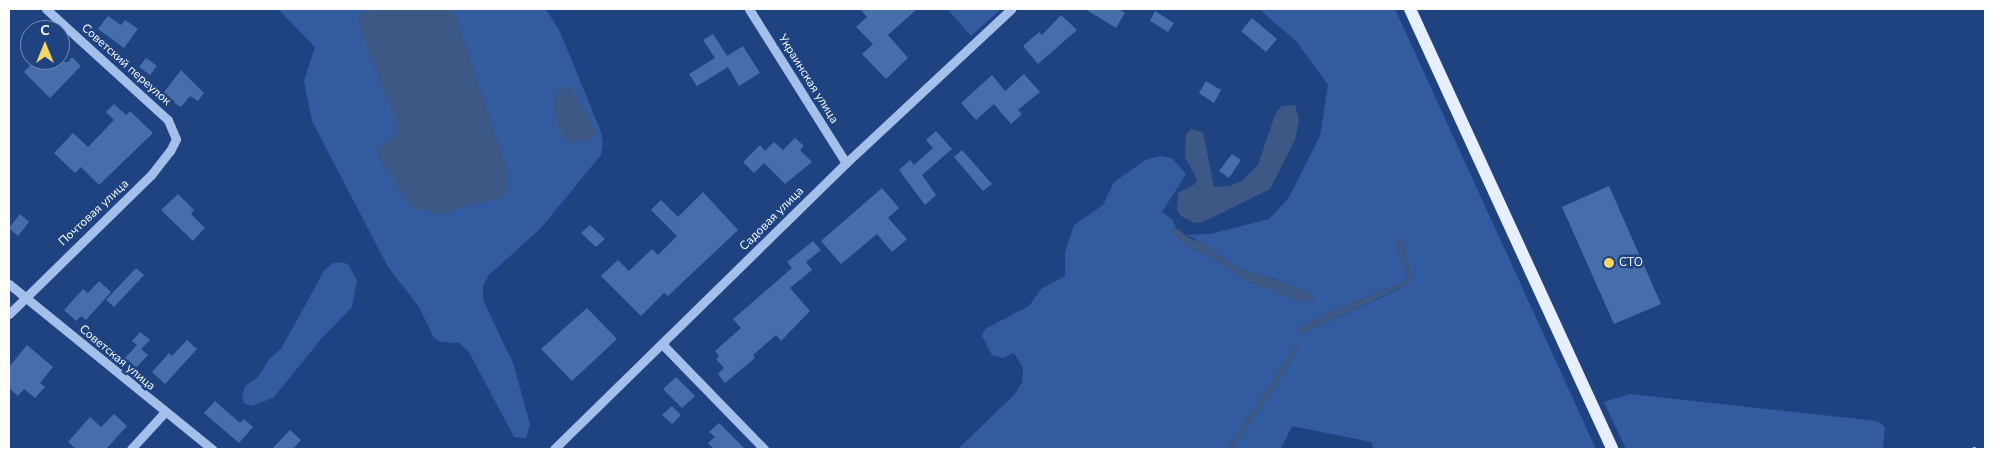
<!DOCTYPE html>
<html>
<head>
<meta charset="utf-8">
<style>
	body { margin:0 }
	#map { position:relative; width:1994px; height:458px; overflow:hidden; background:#1f4381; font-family:"Nunito Sans",sans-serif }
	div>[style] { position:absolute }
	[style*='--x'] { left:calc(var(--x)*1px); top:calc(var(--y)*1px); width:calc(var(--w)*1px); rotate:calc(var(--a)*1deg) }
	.green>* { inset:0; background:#325c9f }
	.water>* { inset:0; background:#3d5885 }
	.building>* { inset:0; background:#476dab }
	.path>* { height:2.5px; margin-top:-1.25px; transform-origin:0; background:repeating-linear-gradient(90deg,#a4bfe9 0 2.5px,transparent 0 6.5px) }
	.minor>* { height:9px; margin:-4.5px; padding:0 4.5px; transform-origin:4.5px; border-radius:4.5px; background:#a4bfe9 }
	.major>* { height:12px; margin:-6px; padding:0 6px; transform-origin:6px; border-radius:6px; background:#e7eefe }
	.dots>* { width:14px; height:14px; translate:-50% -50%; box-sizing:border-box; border:2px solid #1f4381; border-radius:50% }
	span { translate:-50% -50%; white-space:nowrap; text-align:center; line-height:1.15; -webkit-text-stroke:5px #1f4381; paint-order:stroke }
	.street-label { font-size:12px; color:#fff }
	.poi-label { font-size:12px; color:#fff }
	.left { translate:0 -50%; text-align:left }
	.frame { position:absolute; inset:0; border:10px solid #fff; pointer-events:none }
	.north { position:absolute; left:20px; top:20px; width:50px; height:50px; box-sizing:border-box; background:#1f4381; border:1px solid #798eb3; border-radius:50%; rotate:0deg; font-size:14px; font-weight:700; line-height:20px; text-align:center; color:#fff }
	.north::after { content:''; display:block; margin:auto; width:18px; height:22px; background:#f7d664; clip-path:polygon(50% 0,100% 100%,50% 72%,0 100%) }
</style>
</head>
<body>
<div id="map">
	<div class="green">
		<i style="clip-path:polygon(278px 9px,546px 9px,560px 32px,601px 132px,603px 144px,601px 155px,541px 228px,489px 275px,483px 286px,483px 300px,513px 363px,530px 424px,526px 438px,514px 437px,469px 352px,459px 343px,441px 342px,434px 338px,419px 307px,388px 267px,312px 121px,304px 81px,315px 47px)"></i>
		<i style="clip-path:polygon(947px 9px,1001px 9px,971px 36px)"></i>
		<i style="clip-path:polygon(evenodd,1259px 9px,1395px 9px,1596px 449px,1374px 449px,1371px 442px,1292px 426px,1281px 449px,1232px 449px,1284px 373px,1258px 402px,1227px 449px,958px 449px,1015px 394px,1022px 382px,1023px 368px,1014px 353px,1003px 358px,992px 355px,982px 336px,985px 329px,1029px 306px,1041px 289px,1065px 276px,1065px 252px,1074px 225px,1103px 205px,1114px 182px,1147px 159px,1161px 156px,1172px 158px,1186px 174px,1162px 212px,1172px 219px,1176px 228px,1172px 229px,1184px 245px,1207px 255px,1250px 283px,1286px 294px,1280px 281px,1234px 266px,1203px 242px,1186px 235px,1210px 234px,1269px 219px,1288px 199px,1320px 136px,1328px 85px,1297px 42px,1259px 9px,1395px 241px,1411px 272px,1399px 289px,1303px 334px,1298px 332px,1297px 329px,1331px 311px,1404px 282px,1407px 276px,1395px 241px)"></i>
		<i style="clip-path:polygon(340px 262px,348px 264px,357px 280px,352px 307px,323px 337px,273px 398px,251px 406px,244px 403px,242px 396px,245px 386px,258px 377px,270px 358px,281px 349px,324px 271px,331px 264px)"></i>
		<i style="clip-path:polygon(1630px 394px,1877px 421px,1885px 427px,1883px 449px,1626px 449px,1604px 402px)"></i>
	</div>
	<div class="water">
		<i style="clip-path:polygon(376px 9px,453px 9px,507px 171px,508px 187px,503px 197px,450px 211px,448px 215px,415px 209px,404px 198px,378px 155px,378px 150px,398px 133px,398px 128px,357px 20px,361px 14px)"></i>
		<i style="clip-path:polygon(564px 86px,571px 87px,596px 131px,594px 137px,588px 141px,567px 142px,558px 127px,553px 104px,559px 88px)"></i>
		<i style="clip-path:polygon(1295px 105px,1299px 119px,1295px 140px,1270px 189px,1203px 222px,1195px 223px,1181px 216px,1177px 210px,1178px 193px,1195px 184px,1197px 179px,1185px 157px,1186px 134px,1191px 129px,1203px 132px,1214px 187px,1230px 186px,1242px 181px,1258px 165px,1276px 112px,1282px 106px)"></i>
		<i style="clip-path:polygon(1176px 228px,1191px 239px,1203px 242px,1234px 266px,1305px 290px,1317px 299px,1302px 302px,1250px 283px,1207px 255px,1184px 245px,1172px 233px,1172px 229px)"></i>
		<i style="clip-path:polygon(1397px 237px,1402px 241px,1411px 272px,1412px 280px,1408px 284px,1303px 334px,1298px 333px,1297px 329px,1331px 311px,1404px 282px,1407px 276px,1395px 241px)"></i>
		<i style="clip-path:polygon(1296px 345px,1300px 345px,1278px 382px,1232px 449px,1227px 449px)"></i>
	</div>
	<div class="building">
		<i style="clip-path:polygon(860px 9px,917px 9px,888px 35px,908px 58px,886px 79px,862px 54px,873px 44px,856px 27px,867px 17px)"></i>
		<i style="clip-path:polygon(1085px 9px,1119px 9px,1125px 13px,1116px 28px)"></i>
		<i style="clip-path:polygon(1155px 11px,1174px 23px,1168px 32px,1150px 21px)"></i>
		<i style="clip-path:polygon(1061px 15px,1077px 30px,1038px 64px,1023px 46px,1039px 32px,1042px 35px)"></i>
		<i style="clip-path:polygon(108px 16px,121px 25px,125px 20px,138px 29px,124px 48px,98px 29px)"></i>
		<i style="clip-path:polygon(1252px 18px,1277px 39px,1266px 52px,1241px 31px)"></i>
		<i style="clip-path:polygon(713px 34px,727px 56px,743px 46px,760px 73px,739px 86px,728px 67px,697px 86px,689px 74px,715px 58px,703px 40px)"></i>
		<i style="clip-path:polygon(72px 57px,81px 66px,50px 98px,24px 72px,35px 60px,68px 62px)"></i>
		<i style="clip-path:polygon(146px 58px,157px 66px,150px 75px,139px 67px)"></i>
		<i style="clip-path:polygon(181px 70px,204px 93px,198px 101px,190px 96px,181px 107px,161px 96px)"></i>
		<i style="clip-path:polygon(1024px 74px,1040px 92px,1018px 110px,1022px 114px,1011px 124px,994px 104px,976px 120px,961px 103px,992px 75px,1005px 91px)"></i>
		<i style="clip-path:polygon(1206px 81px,1221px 90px,1214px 103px,1199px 93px)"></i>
		<i style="clip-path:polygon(114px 104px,126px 115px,130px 111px,153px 133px,99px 185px,81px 167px,75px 173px,54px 153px,73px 133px,88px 147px,114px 120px,106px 112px)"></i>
		<i style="clip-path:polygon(936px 131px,952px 149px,922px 175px,936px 195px,925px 205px,899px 170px,910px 160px,914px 165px,933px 148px,926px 140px)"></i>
		<i style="clip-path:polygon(795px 138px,804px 146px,800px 150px,812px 162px,785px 184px,764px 163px,754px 173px,743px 162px,760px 145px,765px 151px,774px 142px,783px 150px)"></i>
		<i style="clip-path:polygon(962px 150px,992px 184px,983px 191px,954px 157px)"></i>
		<i style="clip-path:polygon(1232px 154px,1241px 160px,1229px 178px,1219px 171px)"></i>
		<i style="clip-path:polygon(1609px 186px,1661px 304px,1614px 324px,1562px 207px)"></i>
		<i style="clip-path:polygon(882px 188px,899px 208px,888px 218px,907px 239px,892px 252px,877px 234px,841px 264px,821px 241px)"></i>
		<i style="clip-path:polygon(703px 192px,738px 230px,668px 296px,664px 293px,641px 316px,601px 276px,618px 260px,629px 271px,652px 249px,658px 255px,677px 236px,651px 210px,661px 200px,678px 217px)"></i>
		<i style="clip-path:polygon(178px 194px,194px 210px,191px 214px,205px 228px,193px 241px,161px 210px)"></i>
		<i style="clip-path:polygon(20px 214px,29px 222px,18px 236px,9px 228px)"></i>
		<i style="clip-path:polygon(590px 225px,605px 239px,596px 247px,581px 233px)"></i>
		<i style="clip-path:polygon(813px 241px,821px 250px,806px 262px,812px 270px,790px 288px,810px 311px,781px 341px,776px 335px,753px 355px,755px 358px,725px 383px,718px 374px,724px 368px,716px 359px,719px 356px,715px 351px,741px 328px,733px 319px,792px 268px,787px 262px)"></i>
		<i style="clip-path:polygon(136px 268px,144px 275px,114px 307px,106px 300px)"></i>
		<i style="clip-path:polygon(99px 281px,111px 292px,86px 320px,81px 316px,76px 321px,64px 310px,83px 289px,88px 293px)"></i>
		<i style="clip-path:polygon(587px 308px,617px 339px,572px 381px,541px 349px)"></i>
		<i style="clip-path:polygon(140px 332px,150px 340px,141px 349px,148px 355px,135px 369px,124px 359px,137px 345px,132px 341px)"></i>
		<i style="clip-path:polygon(187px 340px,197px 349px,165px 384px,152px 372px,169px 353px,172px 356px)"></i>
		<i style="clip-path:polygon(27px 345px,53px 367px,40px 383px,45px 387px,35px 398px,24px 389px,18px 396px,9px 388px,9px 367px)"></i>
		<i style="clip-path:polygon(676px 377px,695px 396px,682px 408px,663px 389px)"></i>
		<i style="clip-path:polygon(215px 401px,240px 423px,244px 419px,253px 427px,239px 443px,204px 413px)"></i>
		<i style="clip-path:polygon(672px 406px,681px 415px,672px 424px,662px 415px)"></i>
		<i style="clip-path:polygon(114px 414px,127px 426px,106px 449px,76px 449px,68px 442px,90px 417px,101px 427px)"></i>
		<i style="clip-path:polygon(719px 423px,745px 449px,714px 449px,708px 443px,715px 437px,709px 432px)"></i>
		<i style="clip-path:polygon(290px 430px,301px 440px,293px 449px,272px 449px)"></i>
	</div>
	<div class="path">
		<i style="--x:1974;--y:449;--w:3;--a:-90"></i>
	</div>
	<div class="minor">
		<i style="--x:749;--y:9;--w:182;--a:57.8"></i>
		<i style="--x:9;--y:284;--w:262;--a:39.1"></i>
		<i style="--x:9;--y:314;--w:199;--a:-44.4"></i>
		<i style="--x:151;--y:175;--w:31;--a:-52"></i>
		<i style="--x:170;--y:151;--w:13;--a:-63"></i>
		<i style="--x:176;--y:139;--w:21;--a:-113"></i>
		<i style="--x:168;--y:120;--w:165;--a:-137.7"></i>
		<i style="--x:663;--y:345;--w:145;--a:45.8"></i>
		<i style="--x:131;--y:449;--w:49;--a:-47.5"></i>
		<i style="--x:554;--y:449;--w:409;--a:-44.4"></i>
		<i style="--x:846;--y:163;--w:226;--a:-43"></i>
	</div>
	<div class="major">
		<i style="--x:1410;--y:9;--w:484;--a:65.3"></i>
	</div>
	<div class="dots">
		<i style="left:1609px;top:263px;background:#f7d664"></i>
	</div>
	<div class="street-label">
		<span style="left:126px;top:65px;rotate:42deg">Советский переулок</span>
		<span style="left:808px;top:79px;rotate:58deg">Украинская улица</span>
		<span style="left:94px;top:213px;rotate:-43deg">Почтовая улица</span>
		<span style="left:772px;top:219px;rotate:-45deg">Садовая улица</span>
		<span style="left:117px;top:358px;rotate:40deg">Советская улица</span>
	</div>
	<div class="poi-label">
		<span class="left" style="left:1619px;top:263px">СТО</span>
	</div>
	<div class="frame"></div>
	<div class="north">С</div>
</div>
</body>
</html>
